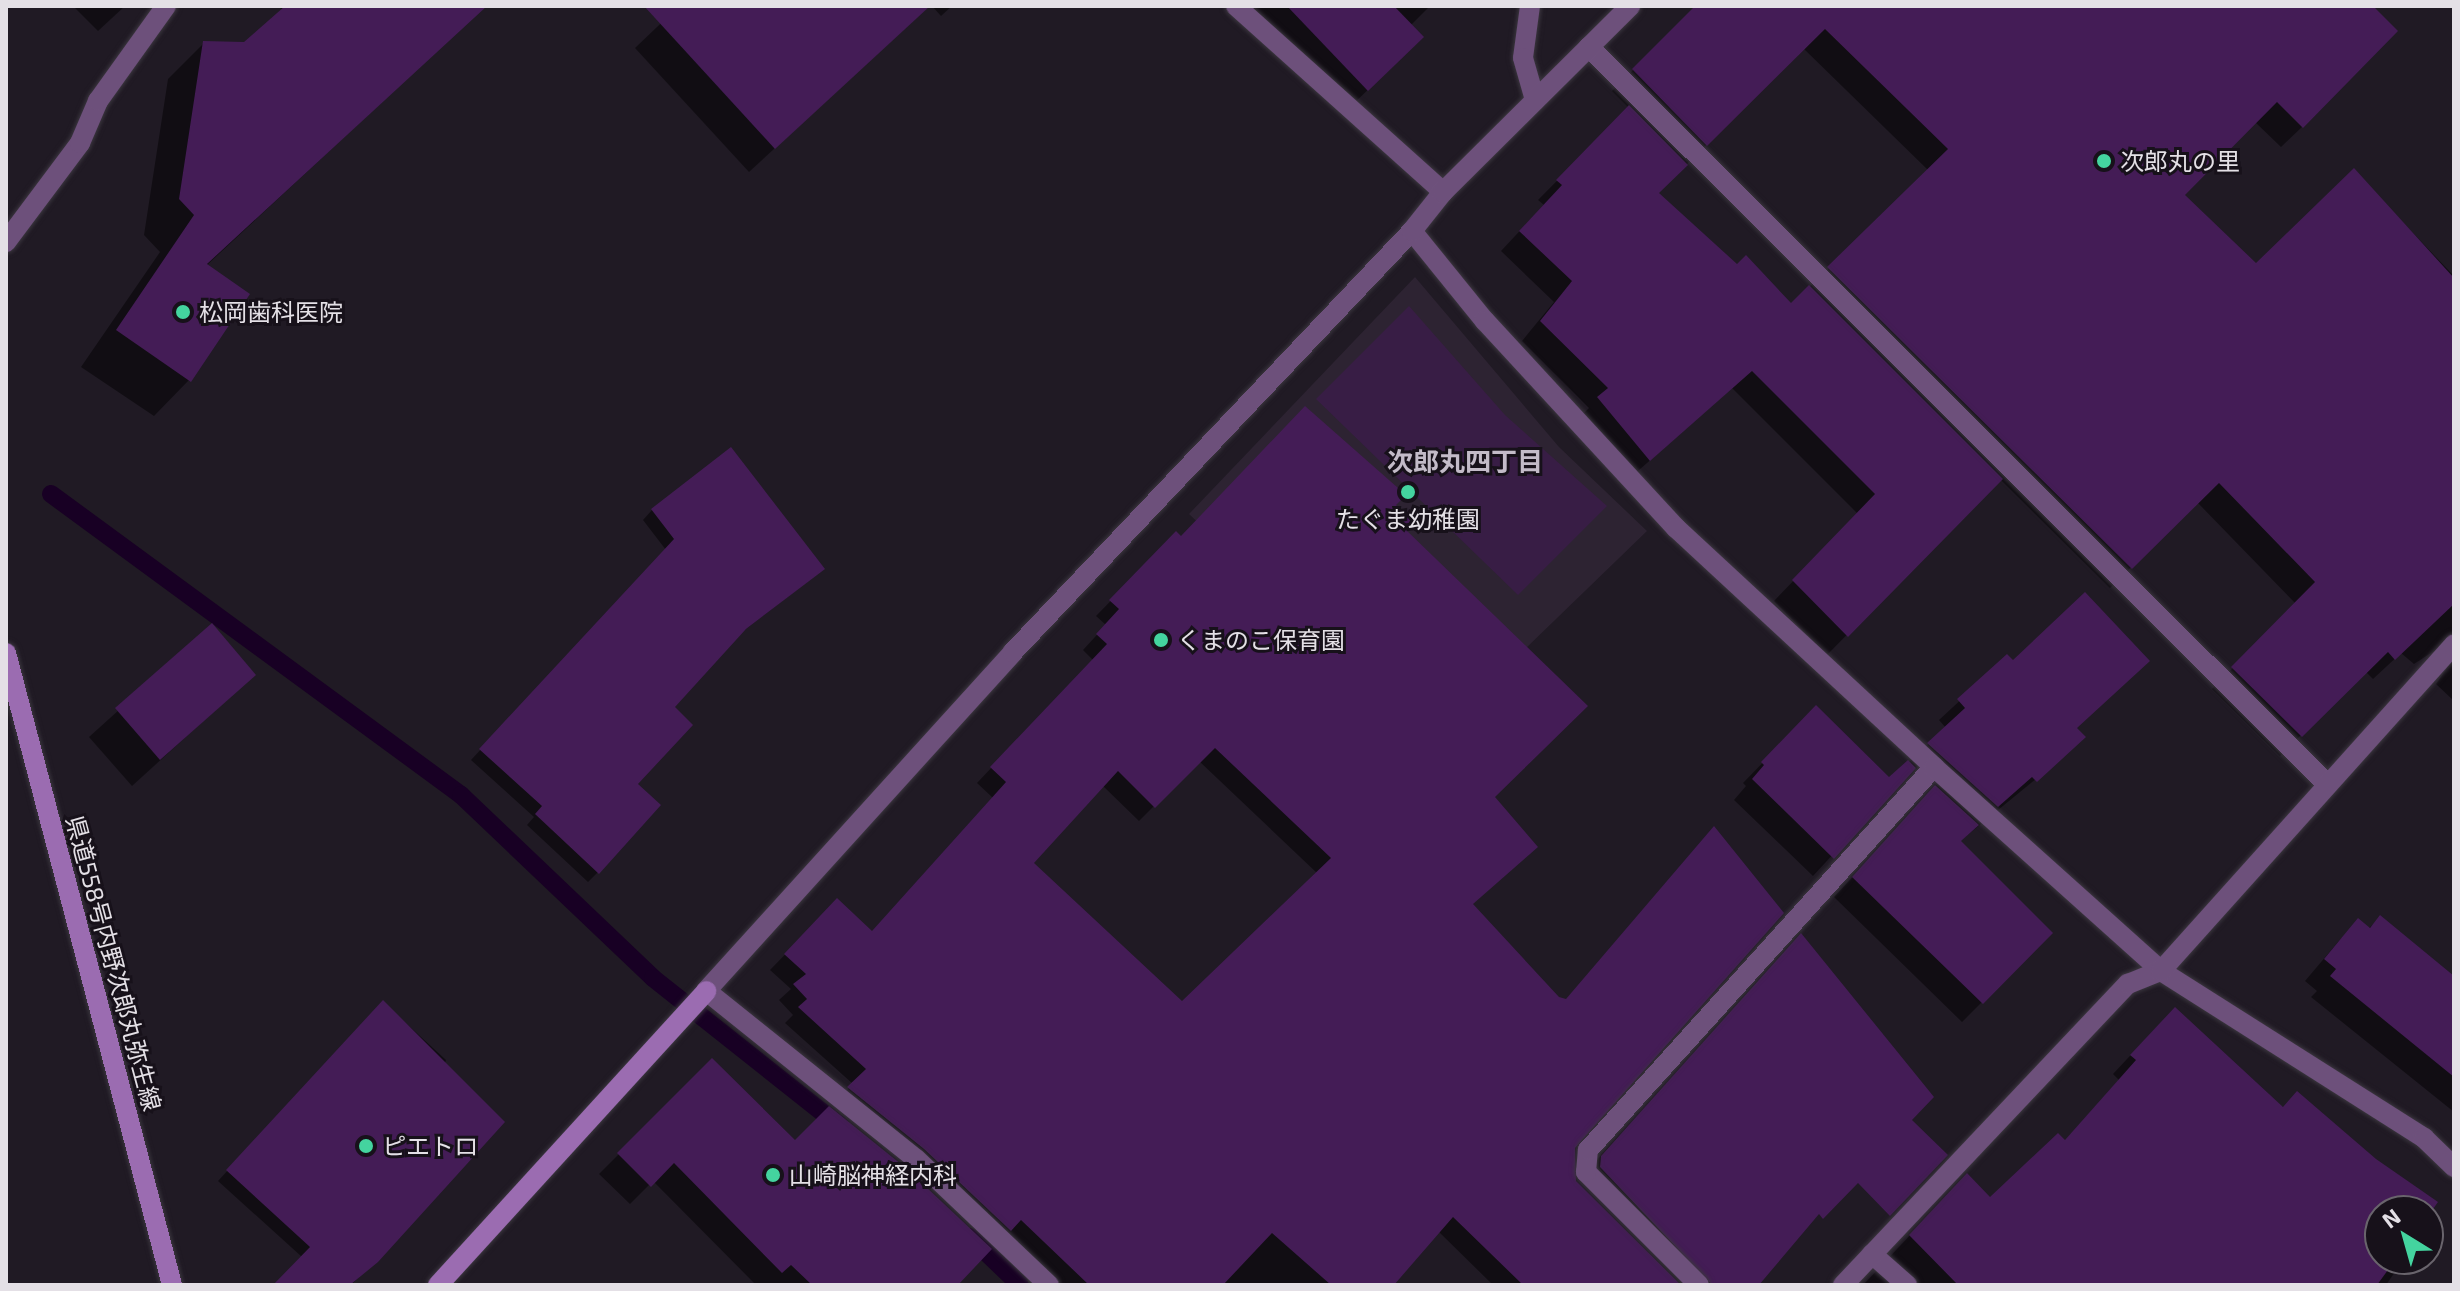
<!DOCTYPE html>
<html>
<head>
<meta charset="utf-8">
<style>
	body { margin:0 }
	#map { position:relative; width:2460px; height:1291px; overflow:hidden; background:#201a24; font-family:"Exo 2","Noto Sans JP",sans-serif }
	div>[style] { position:absolute }
	[style*='--x'] { left:calc(var(--x)*1px); top:calc(var(--y)*1px); width:calc(var(--w)*1px); rotate:calc(var(--a)*1deg) }
	.built>* { inset:0; background:#2d2332 }
	.green>* { inset:0; background:#381d45 }
	.shadow>* { inset:0; background:#0007 }
	.stream>* { height:18px; margin:-9px; padding:0 9px; transform-origin:9px; border-radius:9px; background:#180024 }
	.building>* { inset:0; background:#441c56 }
	.roads { filter:drop-shadow(0 0 2px #3b363f) drop-shadow(0 0 2px #3b363f) }
	.street>* { height:20px; margin:-10px; padding:0 10px; transform-origin:10px; border-radius:10px; background:#6d507b }
	.secondary>* { height:20px; margin:-10px; padding:0 10px; transform-origin:10px; border-radius:10px; background:#9b6cb1 }
	.dots>* { width:22px; height:22px; translate:-50% -50%; box-sizing:border-box; border:4px solid #17111a; border-radius:50% }
	span { translate:-50% -50%; white-space:nowrap; text-align:center; line-height:1.15; -webkit-text-stroke:6px #17111a; paint-order:stroke }
	.poi-label { font-size:24px; color:#e4e0e6 }
	.left { translate:0 -50%; text-align:left }
	.street-label { font-size:24px; color:#e4e0e6 }
	.neighbourhood-label { font-size:26px; color:#c3bbc8; font-weight:700 }
	.frame { position:absolute; inset:0; border:8px solid #e4e0e6; pointer-events:none }
	.north { position:absolute; left:2364px; top:1195px; width:80px; height:80px; box-sizing:border-box; background:#17111a; border:2px solid #69646c; border-radius:50%; rotate:323deg; font-size:22px; font-weight:700; line-height:32px; text-align:center; color:#e4e0e6 }
	.north::after { content:''; display:block; margin:auto; width:28px; height:36px; background:#44d49f; clip-path:polygon(50% 0,100% 100%,50% 72%,0 100%) }
</style>
</head>
<body>
<div id="map">
	<div class="built">
		<i style="clip-path:polygon(1415px 277px,1559px 447px,1647px 531px,1429px 742px,1189px 514px)"></i>
	</div>
	<div class="green">
		<i style="clip-path:polygon(1409px 306px,1505px 415px,1607px 506px,1518px 595px,1316px 399px)"></i>
	</div>
	<div class="shadow">
		<i style="clip-path:polygon(73px 6px,125px 6px,98px 31px)"></i>
		<i style="clip-path:polygon(278px 6px,485px 6px,206px 266px,189px 380px,154px 416px,81px 367px,160px 252px,144px 235px,168px 79px,204px 43px,244px 44px,283px 11px)"></i>
		<i style="clip-path:polygon(679px 6px,929px 6px,749px 172px,635px 48px)"></i>
		<i style="clip-path:polygon(932px 6px,952px 6px,941px 16px)"></i>
		<i style="clip-path:polygon(1249px 6px,1430px 6px,1410px 26px,1402px 57px,1348px 109px)"></i>
		<i style="clip-path:polygon(evenodd,1698px 6px,2370px 6px,2395px 31px,2302px 127px,2281px 147px,2255px 122px,2182px 195px,2256px 266px,2354px 171px,2454px 276px,2454px 701px,2436px 684px,2447px 668px,2434px 651px,2414px 664px,2401px 653px,2373px 679px,2365px 671px,2280px 756px,2212px 689px,2296px 604px,2197px 502px,2110px 588px,2000px 479px,1827px 655px,1774px 601px,1858px 514px,1732px 388px,1630px 478px,1579px 418px,1589px 408px,1522px 341px,1554px 302px,1501px 251px,1544px 205px,1538px 200px,1629px 108px,1612px 91px,1698px 6px,1803px 48px,1929px 171px,1791px 305px,1737px 267px,1657px 194px,1803px 48px)"></i>
		<i style="clip-path:polygon(evenodd,1393px 505px,1493px 797px,1471px 905px,1576px 1140px,1571px 1171px,1575px 1182px,1678px 1285px,1493px 1285px,1438px 1231px,1391px 1285px,1057px 1285px,834px 1103px,853px 1084px,785px 1023px,793px 1015px,779px 1000px,791px 989px,770px 970px,837px 901px,872px 933px,993px 798px,977px 783px,1093px 660px,1083px 650px,1106px 625px,1096px 616px,1176px 534px,1180px 538px,1393px 505px,1199px 761px,1318px 874px,1182px 1003px,1031px 863px,1102px 785px,1139px 821px,1199px 761px)"></i>
		<i style="clip-path:polygon(652px 510px,812px 578px,737px 636px,672px 708px,598px 872px,588px 882px,527px 825px,534px 817px,471px 760px,666px 550px,643px 520px)"></i>
		<i style="clip-path:polygon(212px 626px,254px 675px,132px 786px,89px 737px)"></i>
		<i style="clip-path:polygon(2007px 657px,2075px 729px,2064px 756px,1959px 842px,2051px 933px,1962px 1022px,1834px 897px,1936px 787px,1914px 767px,1813px 876px,1734px 800px,1746px 786px,1743px 783px,1816px 708px,1889px 780px,1946px 728px,1939px 720px)"></i>
		<i style="clip-path:polygon(2380px 918px,2454px 979px,2454px 1112px,2311px 997px,2317px 991px,2305px 981px,2338px 942px,2358px 921px,2368px 929px)"></i>
		<i style="clip-path:polygon(1787px 951px,1739px 1285px,1688px 1285px,1586px 1172px)"></i>
		<i style="clip-path:polygon(383px 1002px,446px 1060px,376px 1261px,351px 1285px,276px 1285px,302px 1257px,218px 1181px)"></i>
		<i style="clip-path:polygon(2156px 1028px,2435px 1202px,2428px 1213px,2380px 1211px,2380px 1259px,2394px 1259px,2390px 1264px,2397px 1269px,2386px 1285px,1863px 1285px,1948px 1195px,1990px 1200px,2064px 1142px,2119px 1080px,2113px 1074px)"></i>
		<i style="clip-path:polygon(712px 1061px,795px 1142px,955px 1285px,756px 1285px,653px 1181px,630px 1204px,599px 1174px)"></i>
	</div>
	<div class="stream">
		<i style="--x:51;--y:494;--w:509;--a:36.28"></i>
		<i style="--x:461;--y:795;--w:265;--a:43.6"></i>
		<i style="--x:653;--y:978;--w:240;--a:38.4"></i>
		<i style="--x:970;--y:1237;--w:69;--a:43.8"></i>
	</div>
	<div class="building">
		<i style="clip-path:polygon(285px 6px,487px 6px,207px 264px,250px 294px,191px 382px,116px 330px,194px 215px,179px 199px,203px 41px,244px 42px)"></i>
		<i style="clip-path:polygon(644px 6px,930px 6px,775px 149px)"></i>
		<i style="clip-path:polygon(1287px 6px,1394px 6px,1424px 37px,1368px 91px)"></i>
		<i style="clip-path:polygon(1695px 6px,2373px 6px,2398px 31px,2303px 128px,2277px 102px,2185px 195px,2256px 263px,2354px 168px,2454px 278px,2454px 604px,2395px 660px,2388px 652px,2302px 737px,2231px 667px,2315px 582px,2219px 483px,2132px 569px,1827px 267px,1948px 149px,1825px 29px,1707px 146px,1632px 69px)"></i>
		<i style="clip-path:polygon(1629px 105px,1688px 165px,1659px 193px,1737px 264px,1746px 255px,1791px 303px,1809px 285px,2003px 479px,1848px 637px,1792px 580px,1875px 494px,1752px 371px,1650px 461px,1597px 397px,1608px 388px,1540px 321px,1572px 281px,1519px 231px,1562px 185px,1556px 180px)"></i>
		<i style="clip-path:polygon(evenodd,1305px 406px,1406px 495px,1396px 505px,1411px 520px,1404px 528px,1588px 706px,1495px 797px,1538px 847px,1473px 904px,1559px 997px,1566px 999px,1714px 826px,1784px 913px,1575px 1148px,1576px 1181px,1681px 1285px,1523px 1285px,1453px 1217px,1394px 1285px,1331px 1285px,1272px 1233px,1223px 1285px,1089px 1285px,1021px 1220px,1011px 1231px,924px 1149px,847px 1087px,866px 1069px,798px 1007px,807px 999px,793px 984px,806px 974px,784px 954px,837px 898px,872px 931px,1006px 782px,990px 767px,1107px 644px,1096px 634px,1119px 609px,1109px 600px,1176px 531px,1181px 536px,1305px 406px,1215px 748px,1331px 858px,1182px 1001px,1034px 863px,1118px 771px,1155px 808px,1215px 748px)"></i>
		<i style="clip-path:polygon(731px 447px,825px 569px,746px 629px,675px 707px,693px 725px,638px 784px,661px 805px,599px 874px,535px 814px,542px 806px,479px 749px,674px 539px,651px 509px)"></i>
		<i style="clip-path:polygon(2085px 592px,2150px 661px,2077px 728px,2086px 737px,2037px 782px,2032px 777px,1998px 807px,1927px 743px,1965px 708px,1957px 699px,2007px 654px,2013px 660px)"></i>
		<i style="clip-path:polygon(212px 623px,256px 675px,160px 760px,115px 708px)"></i>
		<i style="clip-path:polygon(1816px 705px,1889px 777px,1908px 760px,1916px 768px,1834px 859px,1752px 779px,1764px 765px,1761px 762px)"></i>
		<i style="clip-path:polygon(1935px 785px,1979px 825px,1961px 841px,2053px 933px,1983px 1004px,1852px 877px)"></i>
		<i style="clip-path:polygon(2380px 915px,2454px 976px,2454px 1077px,2330px 976px,2336px 969px,2324px 959px,2358px 918px,2370px 928px)"></i>
		<i style="clip-path:polygon(1801px 933px,1934px 1097px,1912px 1120px,1948px 1155px,1890px 1216px,1858px 1183px,1823px 1219px,1819px 1214px,1759px 1285px,1712px 1285px,1600px 1167px,1601px 1156px)"></i>
		<i style="clip-path:polygon(383px 1000px,505px 1122px,378px 1262px,350px 1285px,273px 1285px,310px 1247px,226px 1170px)"></i>
		<i style="clip-path:polygon(2175px 1007px,2283px 1107px,2297px 1091px,2376px 1159px,2438px 1202px,2428px 1216px,2428px 1211px,2380px 1211px,2380px 1259px,2396px 1259px,2377px 1285px,1958px 1285px,1909px 1235px,1967px 1173px,1990px 1197px,2058px 1133px,2065px 1140px,2136px 1060px,2130px 1055px)"></i>
		<i style="clip-path:polygon(712px 1058px,795px 1140px,829px 1106px,907px 1169px,992px 1249px,958px 1285px,812px 1285px,791px 1265px,782px 1273px,674px 1163px,651px 1187px,617px 1153px)"></i>
	</div>
	<div class="roads">
		<div class="street">
			<i style="--x:1236;--y:6;--w:278;--a:41.9"></i>
			<i style="--x:1530;--y:6;--w:52;--a:97.7"></i>
			<i style="--x:1523;--y:58;--w:44;--a:74.1"></i>
			<i style="--x:1589;--y:47;--w:1044;--a:44.96"></i>
			<i style="--x:1412;--y:231;--w:116;--a:51"></i>
			<i style="--x:1485;--y:321;--w:282;--a:47.3"></i>
			<i style="--x:1676;--y:528;--w:352;--a:42.8"></i>
			<i style="--x:6;--y:242;--w:124;--a:-53.2"></i>
			<i style="--x:80;--y:143;--w:46;--a:-66.8"></i>
			<i style="--x:98;--y:101;--w:117;--a:-54.4"></i>
			<i style="--x:1872;--y:1254;--w:47;--a:41.5"></i>
			<i style="--x:1049;--y:1285;--w:183;--a:-136.5"></i>
			<i style="--x:916;--y:1159;--w:269;--a:-141.3"></i>
			<i style="--x:706;--y:991;--w:457;--a:-47.8"></i>
			<i style="--x:1013;--y:652;--w:580;--a:-46.54"></i>
			<i style="--x:1412;--y:231;--w:50;--a:-51.5"></i>
			<i style="--x:1443;--y:192;--w:264;--a:-44.8"></i>
			<i style="--x:1699;--y:1285;--w:160;--a:-135"></i>
			<i style="--x:1586;--y:1172;--w:22;--a:-85"></i>
			<i style="--x:1588;--y:1150;--w:516;--a:-47.91"></i>
			<i style="--x:1934;--y:767;--w:305;--a:41.9"></i>
			<i style="--x:2161;--y:971;--w:312;--a:32.4"></i>
			<i style="--x:2424;--y:1138;--w:42;--a:44"></i>
			<i style="--x:1843;--y:1285;--w:415;--a:-46.6"></i>
			<i style="--x:2128;--y:984;--w:35;--a:-22"></i>
			<i style="--x:2161;--y:971;--w:439;--a:-48.1"></i>
		</div>
		<div class="secondary">
			<i style="--x:6;--y:653;--w:653;--a:75.28"></i>
			<i style="--x:438;--y:1285;--w:398;--a:-47.6"></i>
		</div>
	</div>
	<div class="dots">
		<i style="left:2104px;top:161px;background:#44d49f"></i>
		<i style="left:183px;top:312px;background:#44d49f"></i>
		<i style="left:1408px;top:492px;background:#44d49f"></i>
		<i style="left:1161px;top:640px;background:#44d49f"></i>
		<i style="left:366px;top:1146px;background:#44d49f"></i>
		<i style="left:773px;top:1175px;background:#44d49f"></i>
	</div>
	<div class="poi-label">
		<span class="left" style="left:2120px;top:161px">次郎丸の里</span>
		<span class="left" style="left:199px;top:312px">松岡歯科医院</span>
		<span style="left:1408px;top:519px">たぐま幼稚園</span>
		<span class="left" style="left:1177px;top:640px">くまのこ保育園</span>
		<span class="left" style="left:382px;top:1146px">ピエトロ</span>
		<span class="left" style="left:789px;top:1175px">山崎脳神経内科</span>
	</div>
	<div class="street-label">
		<span style="left:114px;top:963px;rotate:75deg">県道558号内野次郎丸弥生線</span>
	</div>
	<div class="neighbourhood-label">
		<span style="left:1465px;top:461px">次郎丸四丁目</span>
	</div>
	<div class="frame"></div>
	<div class="north">N</div>
</div>
</body>
</html>
